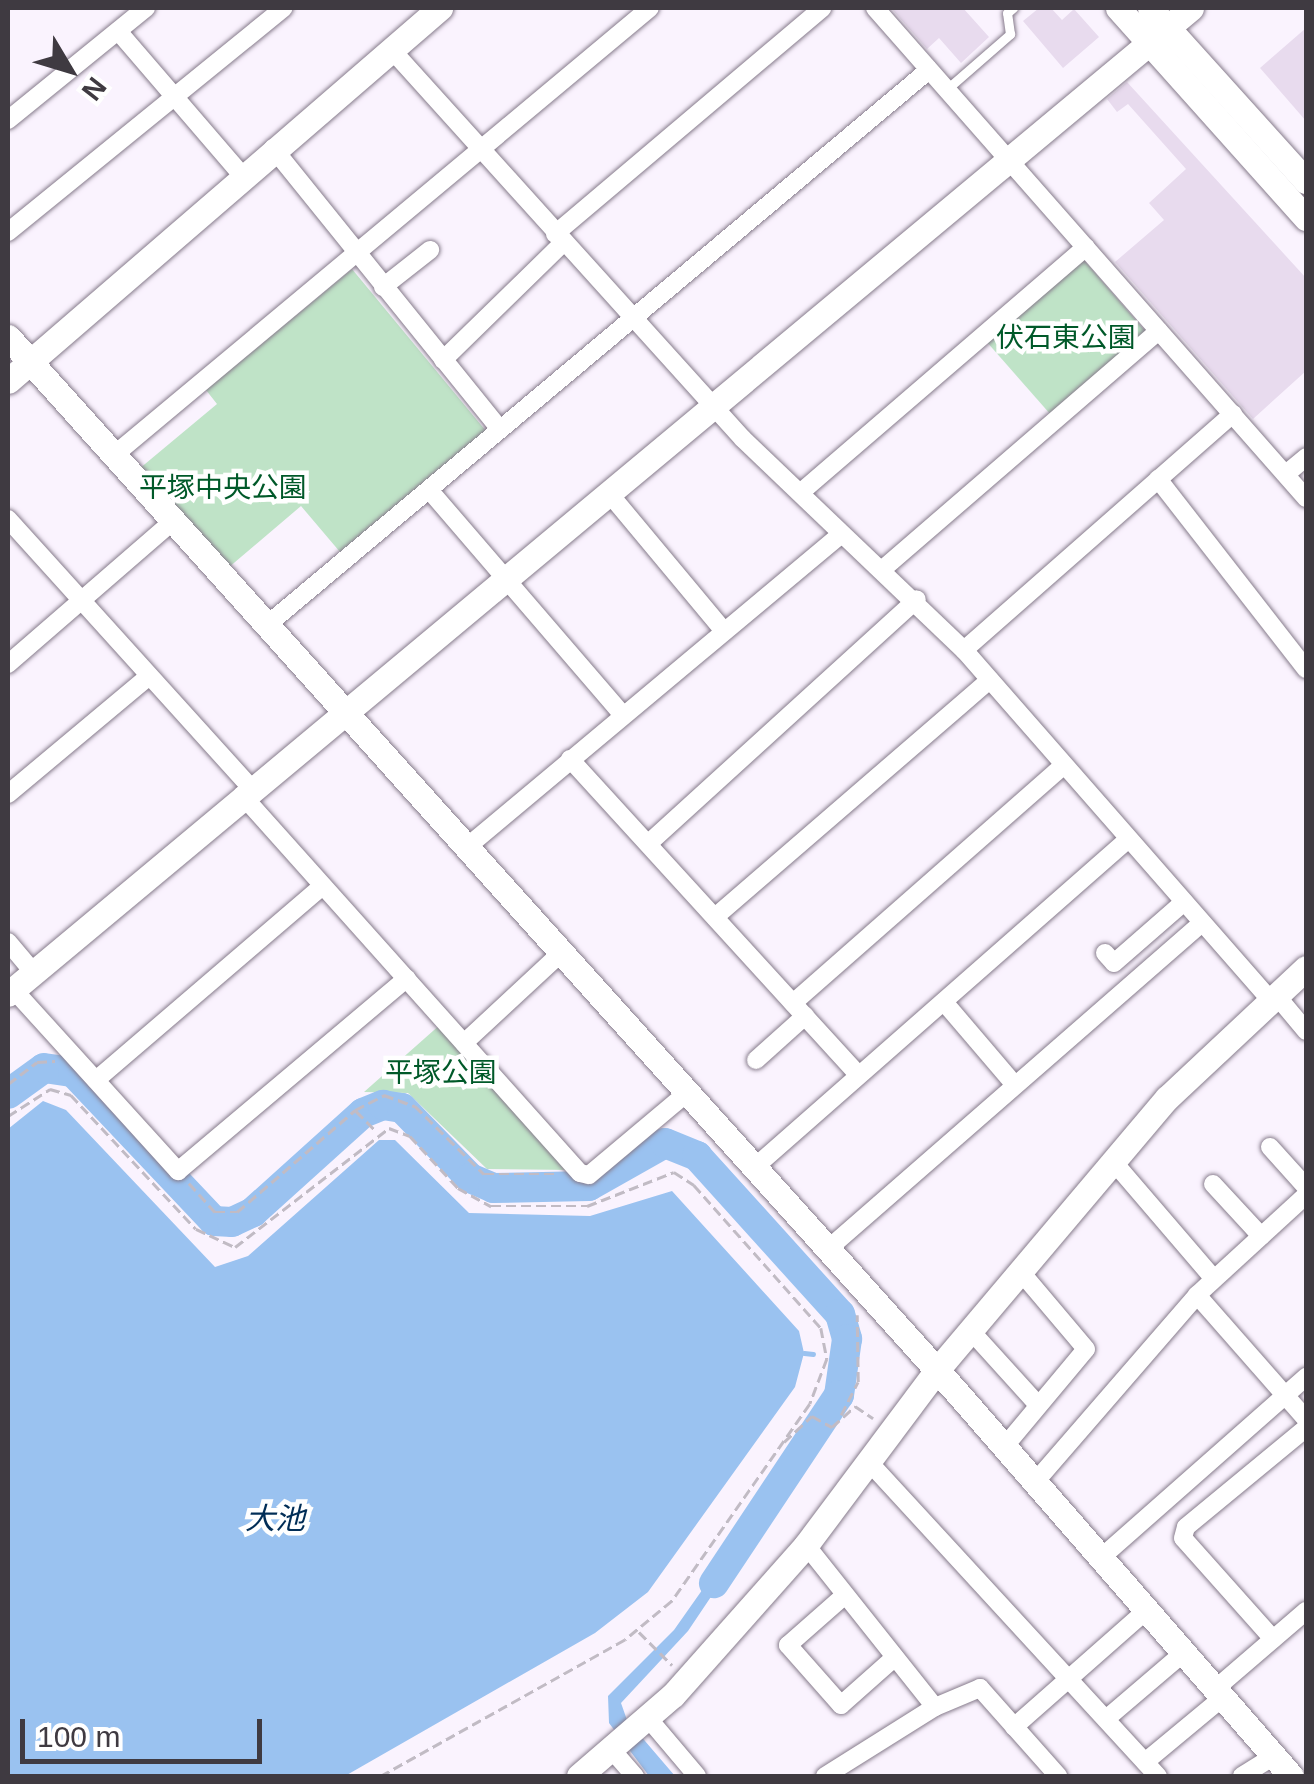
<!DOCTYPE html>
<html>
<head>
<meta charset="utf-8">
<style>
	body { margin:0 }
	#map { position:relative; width:1314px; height:1784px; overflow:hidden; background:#faf3fe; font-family:Arial,"Noto Sans JP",sans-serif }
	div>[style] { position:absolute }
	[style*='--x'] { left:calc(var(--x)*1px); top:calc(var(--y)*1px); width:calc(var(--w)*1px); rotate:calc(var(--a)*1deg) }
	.green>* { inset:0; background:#bfe3c7 }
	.water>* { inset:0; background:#9ac2f0 }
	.stream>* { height:5px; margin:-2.5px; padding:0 2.5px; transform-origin:2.5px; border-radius:2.5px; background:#9ac2f0 }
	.river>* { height:30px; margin:-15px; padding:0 15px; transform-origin:15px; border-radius:15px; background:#9ac2f0 }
	.building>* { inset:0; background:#e8dbee }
	.path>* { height:2.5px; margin-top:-1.25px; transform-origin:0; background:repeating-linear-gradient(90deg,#c1bbc4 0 10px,transparent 0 15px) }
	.roads { filter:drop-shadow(0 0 2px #867b8b) drop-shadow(0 0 2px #867b8b) }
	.lane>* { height:9px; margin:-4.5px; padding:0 4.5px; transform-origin:4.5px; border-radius:4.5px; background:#fff }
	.street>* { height:18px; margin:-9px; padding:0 9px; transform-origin:9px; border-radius:9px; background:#fff }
	.secondary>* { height:25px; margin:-12.5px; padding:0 12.5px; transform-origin:12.5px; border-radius:12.5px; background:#fff }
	span { translate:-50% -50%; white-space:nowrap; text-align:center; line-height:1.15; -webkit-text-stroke:9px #fff; paint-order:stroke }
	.park-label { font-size:28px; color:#005929 }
	.water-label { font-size:30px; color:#012d56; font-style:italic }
	.frame { position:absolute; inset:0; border:10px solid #3f3a41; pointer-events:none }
	.north { position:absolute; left:20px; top:20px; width:100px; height:100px; -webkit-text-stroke:8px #fff; paint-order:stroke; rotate:128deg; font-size:28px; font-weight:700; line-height:40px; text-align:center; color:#3f3a41 }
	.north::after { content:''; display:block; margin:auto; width:35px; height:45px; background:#3f3a41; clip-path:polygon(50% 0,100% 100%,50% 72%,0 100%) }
	.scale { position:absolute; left:20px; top:1719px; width:242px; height:45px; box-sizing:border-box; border:5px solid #3f3a41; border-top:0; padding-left:12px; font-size:30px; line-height:35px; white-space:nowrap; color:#3f3a41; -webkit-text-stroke:8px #fff; paint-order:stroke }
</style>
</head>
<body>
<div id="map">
	<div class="green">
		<i style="clip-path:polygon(1083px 259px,1148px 334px,1051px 415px,986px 341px)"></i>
		<i style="clip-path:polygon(352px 269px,486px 431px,340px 552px,301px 506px,228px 568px,139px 469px,217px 404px,206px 390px)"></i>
		<i style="clip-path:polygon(442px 1023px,574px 1170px,487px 1169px,408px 1093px,364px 1092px)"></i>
	</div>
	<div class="water">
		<i style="clip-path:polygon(43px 1101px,66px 1110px,215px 1267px,248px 1256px,379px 1140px,395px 1140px,469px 1213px,590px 1216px,672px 1191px,799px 1331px,804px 1353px,795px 1387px,648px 1592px,595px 1633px,345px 1776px,8px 1776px,8px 1129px)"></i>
		<i style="clip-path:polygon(731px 1549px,739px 1555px,688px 1631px,621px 1703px,627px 1720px,675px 1776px,649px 1776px,609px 1723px,608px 1696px,674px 1630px)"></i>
	</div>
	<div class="stream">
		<i style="--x:804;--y:1353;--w:9;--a:6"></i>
		<i style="--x:837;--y:1355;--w:9;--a:0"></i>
	</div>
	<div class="river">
		<i style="--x:8;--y:1094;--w:44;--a:-35.8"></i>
		<i style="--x:44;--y:1068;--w:29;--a:8"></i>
		<i style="--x:73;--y:1072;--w:205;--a:46.6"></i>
		<i style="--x:214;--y:1221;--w:18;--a:3"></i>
		<i style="--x:232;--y:1222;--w:23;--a:-25"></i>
		<i style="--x:253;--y:1212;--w:148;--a:-42"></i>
		<i style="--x:363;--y:1113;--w:22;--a:-22"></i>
		<i style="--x:383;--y:1105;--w:19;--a:9"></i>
		<i style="--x:402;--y:1108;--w:98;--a:45.8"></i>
		<i style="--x:470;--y:1178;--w:25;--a:23"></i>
		<i style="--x:493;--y:1188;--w:96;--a:-1.2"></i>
		<i style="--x:589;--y:1186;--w:87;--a:-29.5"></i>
		<i style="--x:665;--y:1143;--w:35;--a:22"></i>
		<i style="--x:697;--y:1156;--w:213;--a:47.9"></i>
		<i style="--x:840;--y:1314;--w:26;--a:74"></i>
		<i style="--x:847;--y:1339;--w:57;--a:98.1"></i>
		<i style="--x:839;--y:1395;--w:226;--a:123.6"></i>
	</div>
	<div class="building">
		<i style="clip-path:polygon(891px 8px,963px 8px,989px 37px,961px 63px,939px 38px,927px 49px)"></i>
		<i style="clip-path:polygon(1039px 8px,1051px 8px,1062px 20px,1074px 9px,1099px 37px,1063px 68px,1023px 21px)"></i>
		<i style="clip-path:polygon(1306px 28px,1306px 121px,1260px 68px)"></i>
		<i style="clip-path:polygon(1127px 82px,1306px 278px,1306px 371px,1253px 419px,1115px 262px,1164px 220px,1149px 203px,1186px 169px,1128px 104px,1117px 112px,1107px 99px)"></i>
	</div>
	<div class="path">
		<i style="--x:8;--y:1084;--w:36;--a:-37"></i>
		<i style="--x:37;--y:1062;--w:18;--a:-3"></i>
		<i style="--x:356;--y:1111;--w:27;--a:45"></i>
		<i style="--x:8;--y:1116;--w:50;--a:-32.7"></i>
		<i style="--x:50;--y:1089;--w:22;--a:16"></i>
		<i style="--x:71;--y:1095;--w:183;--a:47"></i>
		<i style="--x:196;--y:1229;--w:43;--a:24.8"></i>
		<i style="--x:235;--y:1247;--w:195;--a:-37.7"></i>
		<i style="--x:389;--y:1128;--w:22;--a:21"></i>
		<i style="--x:410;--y:1136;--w:71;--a:47.3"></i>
		<i style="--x:458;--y:1188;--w:38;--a:29"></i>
		<i style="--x:491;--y:1206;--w:96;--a:0"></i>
		<i style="--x:587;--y:1206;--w:93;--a:-21.3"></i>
		<i style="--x:674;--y:1172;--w:24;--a:33"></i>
		<i style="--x:694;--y:1185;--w:191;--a:48.4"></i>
		<i style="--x:821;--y:1328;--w:32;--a:79"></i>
		<i style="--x:827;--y:1359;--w:48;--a:110.7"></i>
		<i style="--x:810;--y:1404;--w:241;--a:125"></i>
		<i style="--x:672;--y:1601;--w:61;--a:140.3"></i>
		<i style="--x:625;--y:1640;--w:278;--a:150.8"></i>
		<i style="--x:189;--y:1183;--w:39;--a:48"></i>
		<i style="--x:215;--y:1212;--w:22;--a:0"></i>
		<i style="--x:237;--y:1212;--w:156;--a:-40.8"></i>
		<i style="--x:355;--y:1110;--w:33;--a:-27"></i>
		<i style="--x:384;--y:1095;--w:33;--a:20"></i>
		<i style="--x:415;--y:1106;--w:97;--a:44.6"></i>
		<i style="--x:484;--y:1174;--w:75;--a:0"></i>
		<i style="--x:841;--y:1415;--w:37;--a:-63"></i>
		<i style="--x:858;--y:1382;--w:67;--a:-90.9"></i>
		<i style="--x:784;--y:1442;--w:38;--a:-43"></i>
		<i style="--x:812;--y:1416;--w:23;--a:29"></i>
		<i style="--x:832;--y:1427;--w:31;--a:-42"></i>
		<i style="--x:855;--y:1406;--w:22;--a:34"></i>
		<i style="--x:639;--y:1632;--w:47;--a:45"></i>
	</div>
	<div class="roads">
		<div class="lane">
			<i style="--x:947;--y:89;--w:84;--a:-41.1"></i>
			<i style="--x:1010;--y:34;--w:21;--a:-98"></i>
			<i style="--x:1007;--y:13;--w:8;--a:-40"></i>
		</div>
		<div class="street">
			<i style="--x:875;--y:8;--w:653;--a:48.67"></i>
			<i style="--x:118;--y:31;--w:189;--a:49.3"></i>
			<i style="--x:391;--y:49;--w:525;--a:47.93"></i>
			<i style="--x:743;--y:439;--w:306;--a:43.7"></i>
			<i style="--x:964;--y:650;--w:465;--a:48.8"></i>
			<i style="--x:8;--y:120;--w:178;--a:-39.1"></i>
			<i style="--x:273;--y:148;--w:360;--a:51.1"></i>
			<i style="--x:8;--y:232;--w:355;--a:-39.1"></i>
			<i style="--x:555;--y:234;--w:350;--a:-40.2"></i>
			<i style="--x:383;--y:287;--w:60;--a:-38.2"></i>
			<i style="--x:443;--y:360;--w:168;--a:-44.3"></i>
			<i style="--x:113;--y:456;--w:699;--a:-39.84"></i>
			<i style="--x:1286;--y:474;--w:26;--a:-40"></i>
			<i style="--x:1158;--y:479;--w:241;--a:52.1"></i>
			<i style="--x:431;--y:492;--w:294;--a:49.3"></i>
			<i style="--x:608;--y:492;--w:181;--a:50.2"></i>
			<i style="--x:800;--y:493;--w:377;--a:-40.7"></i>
			<i style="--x:8;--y:519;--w:363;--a:47.9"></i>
			<i style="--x:884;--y:568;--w:363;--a:-40.8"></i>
			<i style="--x:267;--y:625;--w:864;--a:-39.98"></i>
			<i style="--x:964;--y:650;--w:358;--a:-41.3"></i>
			<i style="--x:8;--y:664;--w:218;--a:-40.9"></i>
			<i style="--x:570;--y:759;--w:428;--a:47.6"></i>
			<i style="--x:8;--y:794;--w:184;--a:-39.9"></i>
			<i style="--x:242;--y:795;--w:507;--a:48.2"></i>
			<i style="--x:580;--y:1173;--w:9;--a:13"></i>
			<i style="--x:589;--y:1175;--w:129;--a:-40"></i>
			<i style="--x:649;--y:843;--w:362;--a:-42.3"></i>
			<i style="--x:467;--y:847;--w:488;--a:-39.9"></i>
			<i style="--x:715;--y:917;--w:363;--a:-40.8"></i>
			<i style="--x:8;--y:942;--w:39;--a:50"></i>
			<i style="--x:1105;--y:953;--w:13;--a:48"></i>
			<i style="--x:1114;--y:963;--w:93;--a:-41.1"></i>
			<i style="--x:13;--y:989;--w:246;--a:47.8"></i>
			<i style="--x:178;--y:1171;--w:299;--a:-40.1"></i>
			<i style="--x:1276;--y:995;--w:47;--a:50.2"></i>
			<i style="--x:944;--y:1002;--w:109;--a:49.5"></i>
			<i style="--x:793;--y:1003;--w:359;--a:-41.3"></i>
			<i style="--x:464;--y:1043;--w:134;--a:-42.9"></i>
			<i style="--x:756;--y:1060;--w:66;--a:-41.9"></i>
			<i style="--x:96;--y:1080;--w:298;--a:-40.6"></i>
			<i style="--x:1270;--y:1147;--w:54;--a:48"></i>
			<i style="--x:1112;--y:1160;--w:155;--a:49.4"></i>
			<i style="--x:755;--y:1167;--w:497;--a:-41.3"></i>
			<i style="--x:1213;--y:1184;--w:71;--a:47.3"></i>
			<i style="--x:828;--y:1249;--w:496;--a:-41.1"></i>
			<i style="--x:1197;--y:1295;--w:165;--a:48.7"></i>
			<i style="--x:971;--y:1331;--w:100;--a:47.8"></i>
			<i style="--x:1005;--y:1446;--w:126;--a:-50.1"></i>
			<i style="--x:1086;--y:1349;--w:102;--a:-130.2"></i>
			<i style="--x:869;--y:1462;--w:427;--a:47.4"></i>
			<i style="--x:1036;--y:1481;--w:246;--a:-49.1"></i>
			<i style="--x:1197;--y:1295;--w:148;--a:-42.5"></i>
			<i style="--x:806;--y:1545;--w:207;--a:51.5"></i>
			<i style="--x:1103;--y:1556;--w:271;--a:-41.4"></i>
			<i style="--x:845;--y:1595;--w:76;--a:138.7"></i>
			<i style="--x:788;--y:1645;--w:80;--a:48.5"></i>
			<i style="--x:841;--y:1705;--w:72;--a:-41.6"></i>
			<i style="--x:1273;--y:1639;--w:135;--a:-131.7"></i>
			<i style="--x:1183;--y:1538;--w:11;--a:-75"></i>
			<i style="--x:1186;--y:1527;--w:156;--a:-39.5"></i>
			<i style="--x:1214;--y:1690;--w:121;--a:-40.7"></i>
			<i style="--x:648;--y:1718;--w:76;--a:49.8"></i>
			<i style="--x:1106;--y:1719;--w:100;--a:-40.5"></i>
			<i style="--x:1014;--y:1727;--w:180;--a:-41.4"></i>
			<i style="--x:612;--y:1750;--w:35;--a:49"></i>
			<i style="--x:1145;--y:1762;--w:100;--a:-39.7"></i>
			<i style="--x:825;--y:1776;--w:130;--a:-32.1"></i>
			<i style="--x:935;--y:1707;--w:49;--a:-22.9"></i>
			<i style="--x:980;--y:1688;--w:118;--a:48.4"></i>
			<i style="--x:1242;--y:1776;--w:36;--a:-32"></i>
		</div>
		<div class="secondary">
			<i style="--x:1118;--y:8;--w:282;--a:48.2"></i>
			<i style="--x:1150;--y:8;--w:233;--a:48"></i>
			<i style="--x:8;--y:337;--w:1415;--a:48.04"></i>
			<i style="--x:954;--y:1389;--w:513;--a:48.95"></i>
			<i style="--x:8;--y:381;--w:571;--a:-40.81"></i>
			<i style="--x:8;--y:994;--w:1540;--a:-39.81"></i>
			<i style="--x:579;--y:1776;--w:124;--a:-40.8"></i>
			<i style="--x:673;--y:1695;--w:200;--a:-48.4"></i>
			<i style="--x:806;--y:1545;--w:219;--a:-53.2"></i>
			<i style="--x:937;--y:1370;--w:356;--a:-49.8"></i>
			<i style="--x:1167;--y:1098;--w:190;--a:-43.1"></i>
		</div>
	</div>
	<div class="park-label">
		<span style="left:1066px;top:338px">伏石東公園</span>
		<span style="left:223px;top:488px">平塚中央公園</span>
		<span style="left:441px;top:1073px">平塚公園</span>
	</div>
	<div class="water-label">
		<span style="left:275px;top:1519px">大池</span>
	</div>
	<div class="frame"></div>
	<div class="north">N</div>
	<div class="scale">100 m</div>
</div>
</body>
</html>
